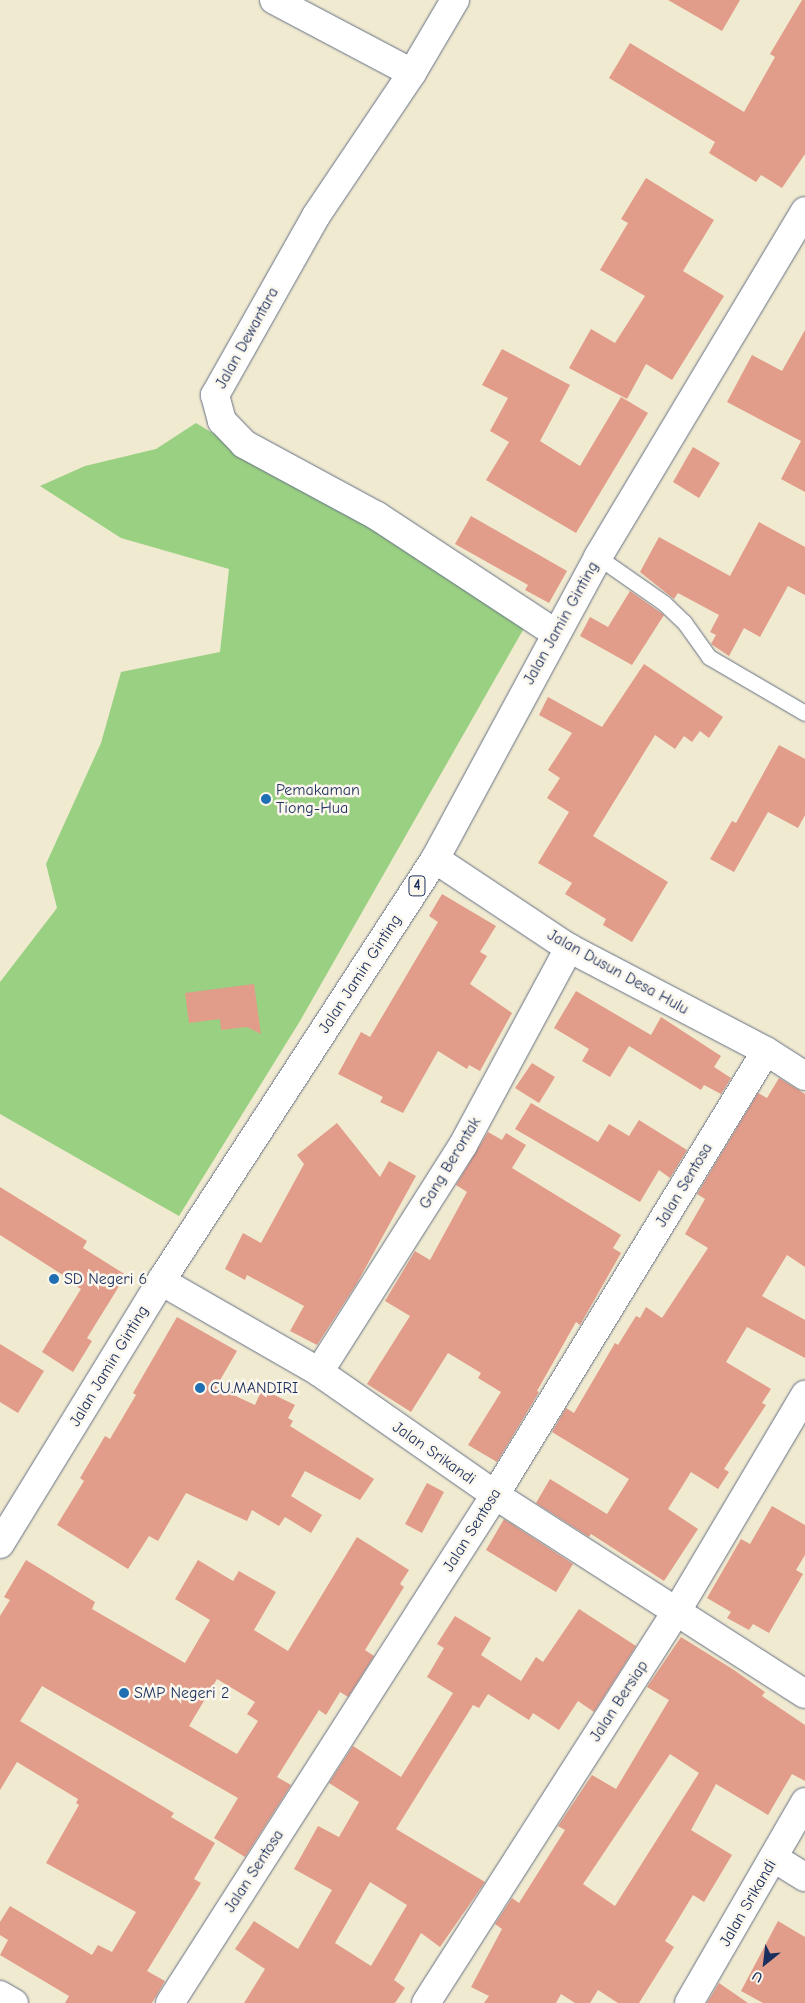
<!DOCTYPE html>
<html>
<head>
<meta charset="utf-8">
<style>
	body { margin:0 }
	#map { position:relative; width:805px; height:2003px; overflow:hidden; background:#f0ead0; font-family:"Comic Neue",sans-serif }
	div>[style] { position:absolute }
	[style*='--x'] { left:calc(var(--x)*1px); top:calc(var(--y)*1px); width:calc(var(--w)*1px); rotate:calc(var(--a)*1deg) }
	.green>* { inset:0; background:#9ad082 }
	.building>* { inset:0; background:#e29c8a }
	.roads { filter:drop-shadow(0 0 1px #667086) drop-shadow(0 0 1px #667086) }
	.service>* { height:15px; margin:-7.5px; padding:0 7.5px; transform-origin:7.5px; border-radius:7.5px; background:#fff }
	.minor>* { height:28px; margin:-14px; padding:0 14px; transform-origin:14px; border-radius:14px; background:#fff }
	.trunk>* { height:28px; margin:-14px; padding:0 14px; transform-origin:14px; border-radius:14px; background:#fff }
	.dots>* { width:14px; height:14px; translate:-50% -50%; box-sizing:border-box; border:2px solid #fbf7ec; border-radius:50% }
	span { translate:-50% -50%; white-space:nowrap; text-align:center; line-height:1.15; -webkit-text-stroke:5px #fbf7ec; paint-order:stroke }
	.shield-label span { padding:1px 4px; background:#fbf7ec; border:1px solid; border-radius:4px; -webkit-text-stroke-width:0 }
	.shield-label { font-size:15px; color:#1b2f5e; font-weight:700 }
	.street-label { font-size:16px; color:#1b2f5e }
	.poi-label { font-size:16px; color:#1b2f5e }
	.left { translate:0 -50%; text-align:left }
	.north { position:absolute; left:740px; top:1938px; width:50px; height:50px; -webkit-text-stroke:4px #fbf7ec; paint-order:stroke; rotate:209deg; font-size:14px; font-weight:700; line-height:20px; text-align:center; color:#1b2f5e }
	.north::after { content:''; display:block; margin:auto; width:18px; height:22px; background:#1b2f5e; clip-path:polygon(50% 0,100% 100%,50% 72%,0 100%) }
</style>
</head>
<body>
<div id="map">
	<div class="green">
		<i style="clip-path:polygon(196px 423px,527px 623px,300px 1021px,179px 1216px,0 1114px,0 982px,57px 908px,46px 864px,101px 743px,121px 672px,220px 652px,229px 569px,121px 538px,40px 486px,85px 466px,156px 449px)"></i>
	</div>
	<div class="building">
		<i style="clip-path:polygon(668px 0,740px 0,722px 31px)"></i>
		<i style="clip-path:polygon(802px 0,805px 0,805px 154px,782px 188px,761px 175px,756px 182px,709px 153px,715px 142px,609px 78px,630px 43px,744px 112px,775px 57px,770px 54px)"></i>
		<i style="clip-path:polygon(646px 178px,714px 220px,683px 271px,724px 296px,672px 380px,646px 364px,627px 399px,569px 368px,591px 329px,615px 343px,645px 296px,600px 270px,628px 223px,621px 219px)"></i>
		<i style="clip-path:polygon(805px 330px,805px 492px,781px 479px,801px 441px,727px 402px,752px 355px,782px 371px)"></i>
		<i style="clip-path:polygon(502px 349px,570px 385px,540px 441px,580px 466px,621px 397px,648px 413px,576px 533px,486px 480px,509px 442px,490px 431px,508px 398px,482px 385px)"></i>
		<i style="clip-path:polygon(693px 447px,720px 463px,699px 498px,673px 482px)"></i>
		<i style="clip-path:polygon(471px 516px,567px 571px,549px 603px,525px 590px,528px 585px,455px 544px)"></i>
		<i style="clip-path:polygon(759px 522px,805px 547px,805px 595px,788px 586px,760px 637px,744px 628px,729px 656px,711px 644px,716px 635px,710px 632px,719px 615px,678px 593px,674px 599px,640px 572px,659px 537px,730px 576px)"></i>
		<i style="clip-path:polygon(630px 591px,664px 615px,632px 665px,580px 636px,590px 617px,608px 627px)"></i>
		<i style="clip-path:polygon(644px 664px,723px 717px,709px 738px,700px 731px,692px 742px,684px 736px,675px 749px,655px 735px,593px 836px,668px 882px,632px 942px,603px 925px,606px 919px,565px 894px,572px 883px,538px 863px,569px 812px,547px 798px,560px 778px,548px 770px,572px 733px,539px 715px,548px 697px,602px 727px)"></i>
		<i style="clip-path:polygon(779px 745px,805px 759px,805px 815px,798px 828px,768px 812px,734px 872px,710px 859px,732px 821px,736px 823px)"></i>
		<i style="clip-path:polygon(442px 894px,496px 926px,480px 952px,487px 956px,470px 984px,512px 1013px,480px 1071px,469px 1065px,467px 1069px,438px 1051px,403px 1113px,380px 1102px,383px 1097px,338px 1074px,361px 1032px,370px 1037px,438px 922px,429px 916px)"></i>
		<i style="clip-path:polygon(254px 984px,261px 1034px,247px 1027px,221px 1030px,220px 1019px,189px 1023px,185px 993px)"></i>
		<i style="clip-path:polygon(576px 991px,651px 1035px,661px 1017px,721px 1056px,714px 1067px,731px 1078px,721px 1094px,704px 1085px,701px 1090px,629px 1046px,610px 1077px,582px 1061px,589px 1049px,554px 1028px)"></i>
		<i style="clip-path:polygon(532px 1063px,555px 1077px,539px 1103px,515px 1088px)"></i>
		<i style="clip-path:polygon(779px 1078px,805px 1094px,805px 1267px,787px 1255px,762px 1296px,805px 1320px,805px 1358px,747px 1327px,726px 1362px,771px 1389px,762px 1403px,766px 1405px,724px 1469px,729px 1472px,718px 1489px,691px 1472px,668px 1509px,698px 1529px,664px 1581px,591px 1534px,589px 1537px,536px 1503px,550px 1479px,607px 1514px,629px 1479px,552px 1432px,566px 1408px,574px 1413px,615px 1343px,618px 1345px,636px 1316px,640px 1318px,646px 1307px,662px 1318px,708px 1248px,685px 1234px,705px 1199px,697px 1194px,758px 1093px,767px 1098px)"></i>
		<i style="clip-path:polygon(531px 1103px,598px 1142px,609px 1124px,629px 1136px,639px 1120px,687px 1150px,670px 1178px,659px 1170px,640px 1202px,515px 1129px)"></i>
		<i style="clip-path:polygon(337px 1123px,380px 1177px,389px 1161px,416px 1176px,357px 1283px,317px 1345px,290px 1331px,304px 1306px,247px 1275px,245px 1280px,225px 1269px,243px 1233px,261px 1243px,304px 1164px,297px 1155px)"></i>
		<i style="clip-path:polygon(488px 1132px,502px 1140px,506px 1133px,526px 1145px,512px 1168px,621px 1235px,613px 1248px,621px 1253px,580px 1325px,576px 1322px,537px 1391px,539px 1392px,497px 1462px,468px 1445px,501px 1392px,478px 1378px,481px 1373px,448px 1353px,411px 1412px,367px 1384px,410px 1316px,385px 1301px,415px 1251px,430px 1260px,467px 1192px,456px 1185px)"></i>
		<i style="clip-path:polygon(0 1187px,87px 1241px,83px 1248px,126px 1275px,87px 1338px,92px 1341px,73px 1372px,42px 1352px,81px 1289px,76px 1286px,77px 1284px,0 1235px)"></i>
		<i style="clip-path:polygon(177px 1317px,237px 1351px,216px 1387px,255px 1405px,262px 1389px,295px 1405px,288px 1418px,293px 1421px,290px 1426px,374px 1479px,360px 1500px,305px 1471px,291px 1496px,322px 1515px,311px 1533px,285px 1517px,279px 1526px,252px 1510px,247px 1521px,186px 1493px,158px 1541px,149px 1536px,128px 1569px,57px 1525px,84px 1481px,80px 1478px,105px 1436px,110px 1439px,136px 1395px,133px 1393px)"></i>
		<i style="clip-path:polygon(0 1344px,44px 1371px,18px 1413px,0 1402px)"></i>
		<i style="clip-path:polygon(427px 1483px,444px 1492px,422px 1533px,405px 1524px)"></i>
		<i style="clip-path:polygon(772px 1506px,805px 1525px,805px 1555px,796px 1570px,803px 1574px,769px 1633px,753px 1624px,749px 1630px,727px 1618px,731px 1612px,707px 1598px,741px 1539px,750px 1544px)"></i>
		<i style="clip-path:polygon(504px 1519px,573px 1564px,556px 1592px,486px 1550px)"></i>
		<i style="clip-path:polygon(evenodd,357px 1537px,409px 1570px,400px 1584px,404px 1587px,365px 1650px,374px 1656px,348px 1697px,340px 1692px,326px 1715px,319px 1710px,277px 1777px,291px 1785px,245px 1857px,214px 1838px,238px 1798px,42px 1686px,20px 1721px,174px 1813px,171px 1817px,215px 1843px,194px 1879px,201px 1883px,147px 1971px,165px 1981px,152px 2003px,65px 2003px,69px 1996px,0 1955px,8px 1940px,0 1935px,0 1922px,10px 1906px,92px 1955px,98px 1945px,112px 1952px,136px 1912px,46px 1863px,79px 1805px,76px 1803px,78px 1799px,17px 1762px,0 1790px,0 1616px,10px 1600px,4px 1597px,26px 1560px,95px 1602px,92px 1609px,185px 1663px,210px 1620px,175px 1599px,198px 1560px,233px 1581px,239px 1571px,276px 1592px,254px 1630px,288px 1651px,357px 1537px,217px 1679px,255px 1702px,247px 1714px,258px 1721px,237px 1754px,189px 1726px,217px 1679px)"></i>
		<i style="clip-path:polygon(evenodd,579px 1609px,636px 1646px,594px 1712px,578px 1701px,559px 1730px,533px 1713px,529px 1720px,488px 1694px,479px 1708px,473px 1705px,396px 1829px,485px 1882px,440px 1947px,421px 1933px,394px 1980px,405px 1988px,395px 2003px,244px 2003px,265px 1969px,235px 1949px,254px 1921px,298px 1949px,332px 1890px,294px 1869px,318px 1826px,339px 1837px,359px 1802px,329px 1783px,353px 1746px,401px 1777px,453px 1693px,427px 1677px,444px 1648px,437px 1644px,455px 1616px,491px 1638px,481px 1655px,521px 1681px,536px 1657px,543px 1662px,579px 1609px,370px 1882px,407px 1905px,371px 1966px,335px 1943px,370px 1882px)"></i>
		<i style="clip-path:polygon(evenodd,681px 1637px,734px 1670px,765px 1692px,762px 1696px,805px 1725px,805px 1781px,792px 1774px,768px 1815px,716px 1784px,691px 1830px,732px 1855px,704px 1902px,693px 1895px,665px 1941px,674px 1947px,639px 2003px,618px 2003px,598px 1990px,590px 2003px,575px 2003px,561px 1994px,556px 2003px,484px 2003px,489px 1996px,471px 1987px,502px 1929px,495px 1924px,512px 1898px,519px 1903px,565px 1830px,558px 1826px,592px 1775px,616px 1789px,669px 1700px,647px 1687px,681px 1637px,670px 1754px,699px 1773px,615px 1906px,583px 1884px,670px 1754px)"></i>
		<i style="clip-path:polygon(778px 1921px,805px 1937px,805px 2003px,763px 2003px,741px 1991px)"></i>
		<i style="clip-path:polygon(719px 1983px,748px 2003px,707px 2003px)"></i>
	</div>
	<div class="roads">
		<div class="service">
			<i style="--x:598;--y:557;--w:80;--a:34.9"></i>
			<i style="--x:664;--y:603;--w:28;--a:44"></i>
			<i style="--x:684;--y:622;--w:43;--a:54.5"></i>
			<i style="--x:709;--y:657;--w:111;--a:30.3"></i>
		</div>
		<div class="minor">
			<i style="--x:274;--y:0;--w:156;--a:27.9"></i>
			<i style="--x:455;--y:0;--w:85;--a:120.5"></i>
			<i style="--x:412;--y:73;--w:172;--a:123.9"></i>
			<i style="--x:316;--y:216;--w:206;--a:119.4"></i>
			<i style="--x:215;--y:395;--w:27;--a:75"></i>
			<i style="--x:222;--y:421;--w:32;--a:46"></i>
			<i style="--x:244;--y:444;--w:151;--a:28.4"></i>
			<i style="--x:377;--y:516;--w:213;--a:33.3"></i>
			<i style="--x:435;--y:859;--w:161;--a:33.6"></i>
			<i style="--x:569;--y:948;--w:222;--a:27.6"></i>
			<i style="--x:766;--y:1051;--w:46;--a:32.7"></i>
			<i style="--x:161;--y:1281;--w:182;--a:29.9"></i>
			<i style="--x:319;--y:1372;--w:215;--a:34.9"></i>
			<i style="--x:495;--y:1495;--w:368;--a:32.7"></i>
			<i style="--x:319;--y:1372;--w:269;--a:-57.6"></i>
			<i style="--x:463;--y:1145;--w:224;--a:-61.7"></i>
			<i style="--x:774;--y:1858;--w:36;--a:32"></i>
			<i style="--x:0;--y:1995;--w:16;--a:30"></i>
			<i style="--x:170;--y:2003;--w:603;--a:-57.39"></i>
			<i style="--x:495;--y:1495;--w:520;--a:-58.6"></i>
			<i style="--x:426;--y:2003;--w:462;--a:-57.4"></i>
			<i style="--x:675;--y:1614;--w:255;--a:-59.3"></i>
			<i style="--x:689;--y:2003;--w:232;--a:-60"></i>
		</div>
		<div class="trunk">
			<i style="--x:0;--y:1544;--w:308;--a:-58.5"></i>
			<i style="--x:161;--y:1281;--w:503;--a:-57"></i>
			<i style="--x:435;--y:859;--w:343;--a:-61.6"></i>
			<i style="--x:598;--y:557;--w:403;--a:-59.1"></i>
		</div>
	</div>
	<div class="dots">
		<i style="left:266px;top:799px;background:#1f6fb2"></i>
		<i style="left:54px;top:1279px;background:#1f6fb2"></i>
		<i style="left:200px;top:1388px;background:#1f6fb2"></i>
		<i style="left:124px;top:1693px;background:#1f6fb2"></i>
	</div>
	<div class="shield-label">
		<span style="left:417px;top:886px">4</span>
	</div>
	<div class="street-label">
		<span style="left:247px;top:338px;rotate:-61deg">Jalan Dewantara</span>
		<span style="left:561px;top:623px;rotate:-61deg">Jalan Jamin Ginting</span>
		<span style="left:618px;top:972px;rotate:29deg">Jalan Dusun Desa Hulu</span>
		<span style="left:360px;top:974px;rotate:-57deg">Jalan Jamin Ginting</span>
		<span style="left:450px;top:1163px;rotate:-59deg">Gang Berontak</span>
		<span style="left:684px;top:1185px;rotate:-59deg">Jalan Sentosa</span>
		<span style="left:109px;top:1366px;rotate:-59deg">Jalan Jamin Ginting</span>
		<span style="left:434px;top:1453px;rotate:35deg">Jalan Srikandi</span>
		<span style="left:472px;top:1530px;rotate:-58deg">Jalan Sentosa</span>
		<span style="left:619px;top:1701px;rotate:-57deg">Jalan Bersiap</span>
		<span style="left:254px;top:1871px;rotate:-57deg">Jalan Sentosa</span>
		<span style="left:748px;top:1903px;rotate:-60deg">Jalan Srikandi</span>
	</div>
	<div class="poi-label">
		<span class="left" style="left:276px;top:799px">Pemakaman<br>Tiong-Hua</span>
		<span class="left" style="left:64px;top:1279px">SD Negeri 6</span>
		<span class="left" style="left:210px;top:1388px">CU.MANDIRI</span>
		<span class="left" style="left:134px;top:1693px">SMP Negeri 2</span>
	</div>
	<div class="north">U</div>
</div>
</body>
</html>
